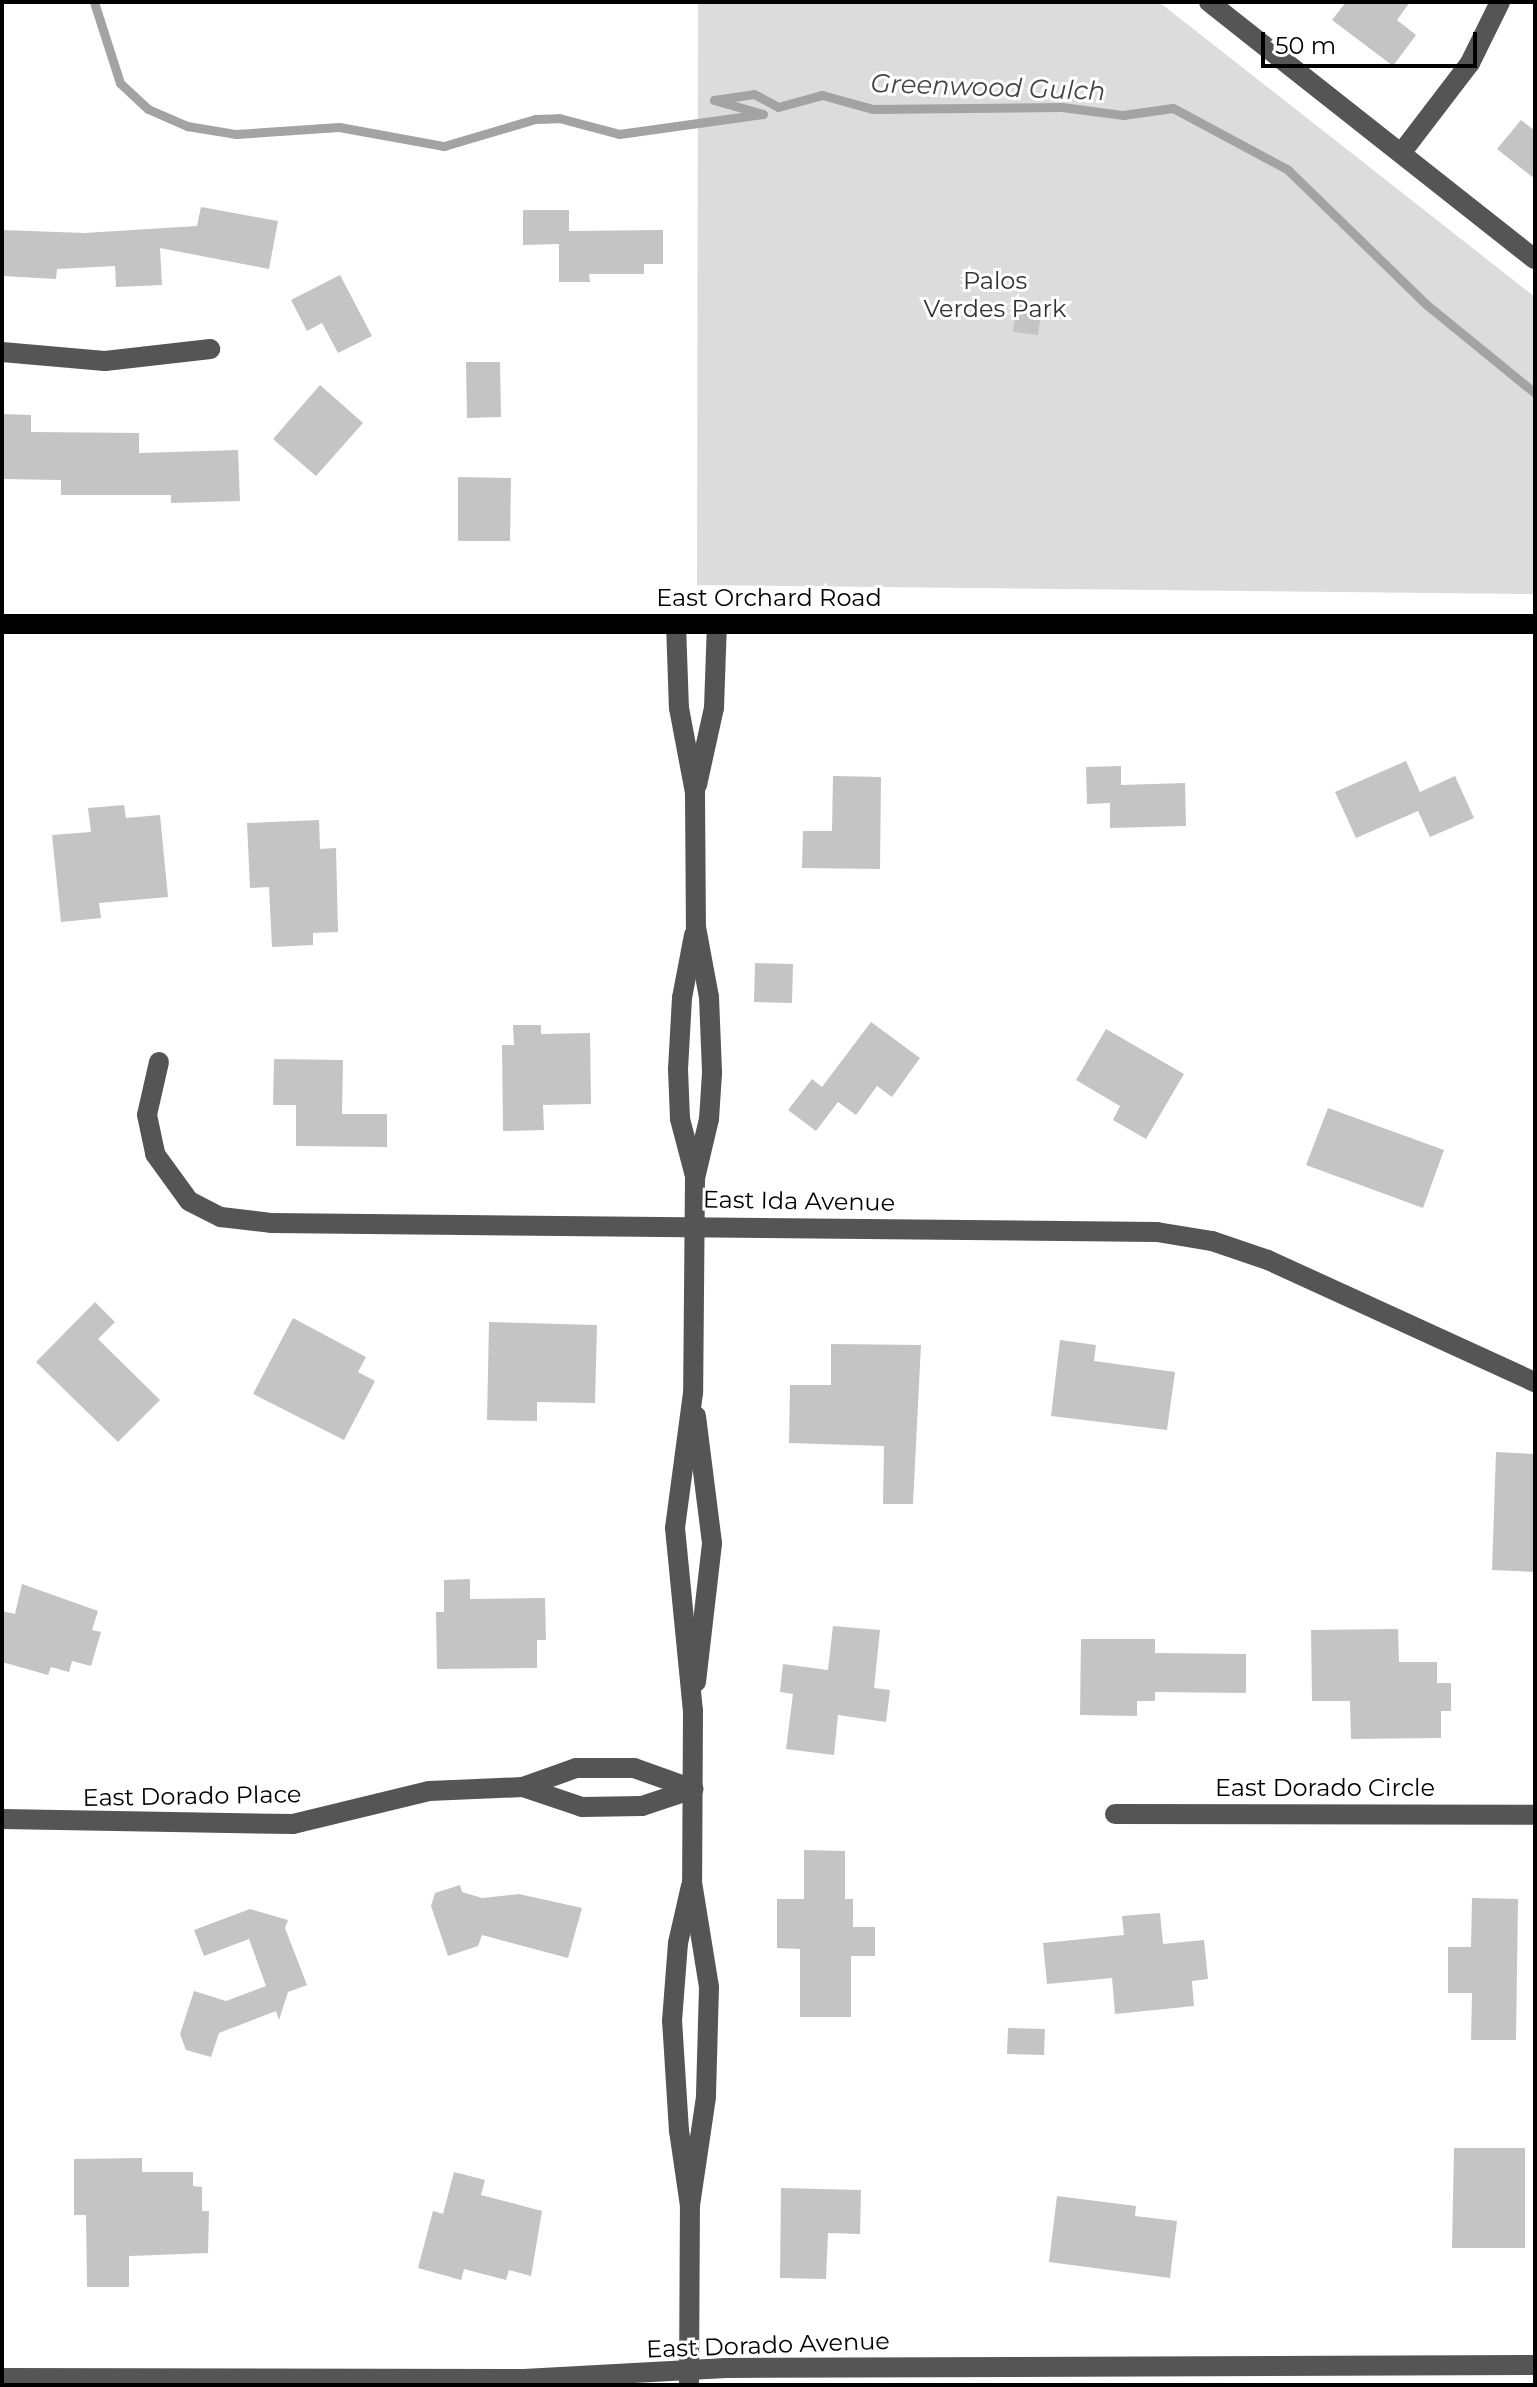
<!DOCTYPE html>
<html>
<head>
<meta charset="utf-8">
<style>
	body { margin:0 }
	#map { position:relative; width:1537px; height:2387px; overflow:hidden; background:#fff; font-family:Montserrat,sans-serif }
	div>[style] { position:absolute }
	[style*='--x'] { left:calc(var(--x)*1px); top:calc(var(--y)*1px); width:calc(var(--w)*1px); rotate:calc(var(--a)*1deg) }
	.green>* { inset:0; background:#dcdcdc }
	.stream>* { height:9px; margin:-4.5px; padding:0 4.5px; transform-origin:4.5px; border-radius:4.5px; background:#a3a3a3 }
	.building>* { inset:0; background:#c4c4c4 }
	.minor>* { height:20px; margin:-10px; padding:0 10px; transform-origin:10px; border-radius:10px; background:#555 }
	.major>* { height:20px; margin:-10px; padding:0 10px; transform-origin:10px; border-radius:10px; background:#000 }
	span { translate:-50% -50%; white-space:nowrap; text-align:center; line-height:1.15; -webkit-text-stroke:6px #fff; paint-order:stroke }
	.park-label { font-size:24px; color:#333 }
	.street-label { font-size:24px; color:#000 }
	.water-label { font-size:26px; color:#444; font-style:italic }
	.frame { position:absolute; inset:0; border:4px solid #000; pointer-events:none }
	.scale { position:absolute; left:1261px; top:32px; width:216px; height:36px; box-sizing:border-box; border:4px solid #000; border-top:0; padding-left:10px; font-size:24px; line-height:28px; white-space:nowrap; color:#000; -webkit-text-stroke:6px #fff; paint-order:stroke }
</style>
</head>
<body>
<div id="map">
	<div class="green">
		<i style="clip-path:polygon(698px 2px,1159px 2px,1535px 297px,1535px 594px,697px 585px)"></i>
	</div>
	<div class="stream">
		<i style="--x:94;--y:2;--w:85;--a:72.2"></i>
		<i style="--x:120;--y:83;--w:38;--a:43"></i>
		<i style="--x:148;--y:109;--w:43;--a:23.6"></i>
		<i style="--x:187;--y:126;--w:50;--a:9.3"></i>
		<i style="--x:236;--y:134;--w:103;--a:-3.9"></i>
		<i style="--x:339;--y:127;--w:107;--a:10.3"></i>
		<i style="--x:444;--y:146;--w:95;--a:-16.5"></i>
		<i style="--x:535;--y:119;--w:24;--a:-2"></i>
		<i style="--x:559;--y:118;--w:62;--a:14.9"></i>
		<i style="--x:619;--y:134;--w:145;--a:-7.9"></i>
		<i style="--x:763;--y:114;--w:51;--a:-164.1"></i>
		<i style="--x:714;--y:100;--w:40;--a:-8.5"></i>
		<i style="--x:754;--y:94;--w:27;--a:28"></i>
		<i style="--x:778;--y:107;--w:46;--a:-15.3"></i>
		<i style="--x:822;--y:95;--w:53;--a:15.4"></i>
		<i style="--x:873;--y:109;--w:189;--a:-0.6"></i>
		<i style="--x:1062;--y:107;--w:62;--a:7.5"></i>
		<i style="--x:1123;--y:115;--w:50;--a:-8"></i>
		<i style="--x:1173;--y:108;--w:129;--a:28.2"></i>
		<i style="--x:1287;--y:169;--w:195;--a:44.2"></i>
		<i style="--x:1427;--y:305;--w:139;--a:39.2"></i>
	</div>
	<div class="building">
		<i style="clip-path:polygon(1346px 2px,1410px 2px,1397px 20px,1416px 35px,1393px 66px,1332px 20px)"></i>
		<i style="clip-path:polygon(1521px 120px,1535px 131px,1535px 179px,1497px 149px)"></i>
		<i style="clip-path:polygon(201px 207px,278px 221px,269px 269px,160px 248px,162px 285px,116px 287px,115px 266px,57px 269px,56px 279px,2px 276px,2px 230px,84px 233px,197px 226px)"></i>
		<i style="clip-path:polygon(523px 210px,569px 210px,569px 231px,663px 230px,663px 264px,644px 264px,644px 274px,589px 274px,590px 282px,559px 282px,559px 244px,523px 245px)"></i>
		<i style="clip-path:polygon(340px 275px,372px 336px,338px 353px,322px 323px,307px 331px,291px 300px)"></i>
		<i style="clip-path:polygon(1017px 304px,1042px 307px,1038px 335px,1013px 332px)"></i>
		<i style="clip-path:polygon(466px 362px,500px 362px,501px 417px,467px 418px)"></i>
		<i style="clip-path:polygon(320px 385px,363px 423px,316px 476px,273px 439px)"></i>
		<i style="clip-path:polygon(2px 414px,31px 415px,31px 432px,139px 433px,139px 453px,238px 450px,240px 501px,171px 503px,171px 495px,61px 495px,61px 480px,2px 479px)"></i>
		<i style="clip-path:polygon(458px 477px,511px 478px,510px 541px,458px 541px)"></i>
		<i style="clip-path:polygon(1406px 761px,1420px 792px,1455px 776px,1474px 818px,1430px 837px,1418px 811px,1356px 838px,1335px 792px)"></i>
		<i style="clip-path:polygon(1121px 766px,1121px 785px,1185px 783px,1186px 826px,1110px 828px,1110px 803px,1087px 804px,1086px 767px)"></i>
		<i style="clip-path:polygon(833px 776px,881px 777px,880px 869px,802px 868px,803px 831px,832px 831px)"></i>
		<i style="clip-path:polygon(124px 805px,126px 818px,160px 815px,168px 897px,99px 903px,101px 918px,61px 922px,52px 835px,91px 832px,88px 808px)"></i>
		<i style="clip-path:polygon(319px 820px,320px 849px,336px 848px,338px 932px,313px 933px,313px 945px,272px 947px,269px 887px,250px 888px,247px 823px)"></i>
		<i style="clip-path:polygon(755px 963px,793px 964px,792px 1003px,754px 1002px)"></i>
		<i style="clip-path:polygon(871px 1022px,920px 1058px,892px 1097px,877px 1086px,856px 1115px,838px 1102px,816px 1131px,788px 1110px,812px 1079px,822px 1087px)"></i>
		<i style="clip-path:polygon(513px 1025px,541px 1025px,541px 1034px,590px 1033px,591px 1104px,543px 1105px,544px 1130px,503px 1131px,502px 1045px,514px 1045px)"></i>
		<i style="clip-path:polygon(1106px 1029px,1184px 1074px,1146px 1139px,1113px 1120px,1120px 1106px,1076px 1080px)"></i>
		<i style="clip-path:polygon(274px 1059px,343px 1060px,342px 1114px,387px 1114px,387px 1147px,296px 1146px,296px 1105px,273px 1105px)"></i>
		<i style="clip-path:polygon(1328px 1108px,1444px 1150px,1423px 1208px,1306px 1165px)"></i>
		<i style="clip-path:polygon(95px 1302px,115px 1322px,98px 1339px,160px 1400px,118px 1442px,36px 1362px)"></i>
		<i style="clip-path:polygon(293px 1318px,366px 1357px,358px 1372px,375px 1381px,344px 1440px,253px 1394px)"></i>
		<i style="clip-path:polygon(489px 1322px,597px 1325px,595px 1403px,537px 1402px,537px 1421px,487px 1420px)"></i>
		<i style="clip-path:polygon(1060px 1340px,1096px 1345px,1094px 1361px,1175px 1372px,1167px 1430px,1051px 1416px)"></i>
		<i style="clip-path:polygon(831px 1344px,921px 1345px,913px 1504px,883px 1504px,884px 1446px,789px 1443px,790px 1385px,831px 1385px)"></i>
		<i style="clip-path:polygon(1496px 1452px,1535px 1454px,1535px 1572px,1492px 1570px)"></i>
		<i style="clip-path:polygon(470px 1579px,470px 1599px,545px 1598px,546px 1640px,537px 1640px,537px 1668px,437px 1669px,436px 1612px,444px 1612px,444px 1580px)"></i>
		<i style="clip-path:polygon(22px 1584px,98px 1611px,92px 1630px,101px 1632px,91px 1666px,72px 1661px,69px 1672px,51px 1667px,48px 1675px,2px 1662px,2px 1611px,15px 1614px)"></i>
		<i style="clip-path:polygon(833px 1626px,880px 1630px,874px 1688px,890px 1690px,886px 1722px,838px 1715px,834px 1755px,786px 1749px,793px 1694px,780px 1692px,783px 1664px,828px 1670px)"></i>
		<i style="clip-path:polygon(1398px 1629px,1399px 1662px,1437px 1662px,1437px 1683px,1451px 1683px,1451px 1711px,1441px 1711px,1441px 1738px,1351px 1739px,1350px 1701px,1312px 1701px,1311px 1630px)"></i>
		<i style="clip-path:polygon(1081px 1639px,1155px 1639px,1155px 1653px,1246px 1654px,1246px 1693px,1155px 1692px,1155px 1701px,1137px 1701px,1137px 1716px,1080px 1715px)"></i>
		<i style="clip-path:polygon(804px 1850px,845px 1851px,845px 1899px,853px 1899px,853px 1927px,875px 1927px,875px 1956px,851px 1956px,851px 2017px,800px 2017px,800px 1949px,777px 1948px,777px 1899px,804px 1899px)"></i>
		<i style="clip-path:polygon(460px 1885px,462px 1892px,482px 1898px,519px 1894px,582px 1908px,568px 1958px,482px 1935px,478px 1946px,448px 1956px,431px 1906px,435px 1893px)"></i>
		<i style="clip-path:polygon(1472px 1898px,1518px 1899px,1516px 2040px,1471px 2040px,1472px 1993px,1448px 1993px,1448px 1947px,1471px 1947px)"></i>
		<i style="clip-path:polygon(250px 1909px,288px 1920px,285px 1928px,307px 1985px,288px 1992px,279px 2020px,276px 2011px,219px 2033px,211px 2057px,186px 2050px,180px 2034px,194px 1991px,226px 2001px,266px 1986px,249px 1939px,204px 1956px,194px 1930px)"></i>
		<i style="clip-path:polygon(1160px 1913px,1163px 1944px,1204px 1940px,1208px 1979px,1192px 1981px,1194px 2006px,1115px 2014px,1112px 1978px,1047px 1984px,1043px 1943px,1124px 1935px,1122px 1916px)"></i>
		<i style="clip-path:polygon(1008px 2028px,1045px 2029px,1044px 2055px,1007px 2054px)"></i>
		<i style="clip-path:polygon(1454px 2148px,1525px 2148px,1525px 2248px,1452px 2248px)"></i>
		<i style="clip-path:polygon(142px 2158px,142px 2172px,193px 2172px,193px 2186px,202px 2187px,202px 2211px,209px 2211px,208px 2253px,129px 2256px,129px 2287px,87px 2287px,86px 2215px,74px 2215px,74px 2159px)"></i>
		<i style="clip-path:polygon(454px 2172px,485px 2180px,481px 2195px,542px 2211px,531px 2276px,509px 2270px,506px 2280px,464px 2269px,461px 2280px,418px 2268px,433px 2211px,443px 2214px)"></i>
		<i style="clip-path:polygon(781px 2188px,861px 2190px,860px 2234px,828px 2233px,826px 2279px,780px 2278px)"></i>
		<i style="clip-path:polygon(1057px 2196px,1136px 2206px,1135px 2216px,1177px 2221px,1170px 2278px,1049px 2262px)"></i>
	</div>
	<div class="minor">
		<i style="--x:1209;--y:2;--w:415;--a:38.3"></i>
		<i style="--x:1402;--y:152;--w:112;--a:-52.6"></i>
		<i style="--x:1470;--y:63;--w:68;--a:-63.8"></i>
		<i style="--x:2;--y:352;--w:103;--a:5"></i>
		<i style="--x:105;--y:361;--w:106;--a:-6.5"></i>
		<i style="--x:676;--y:624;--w:84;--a:88"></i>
		<i style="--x:679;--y:708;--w:86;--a:79.3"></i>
		<i style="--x:695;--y:793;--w:134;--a:89.6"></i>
		<i style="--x:696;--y:927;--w:71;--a:79.5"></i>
		<i style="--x:709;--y:997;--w:76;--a:87.7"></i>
		<i style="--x:712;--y:1073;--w:46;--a:93.7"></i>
		<i style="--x:709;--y:1119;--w:61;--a:103.3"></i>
		<i style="--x:695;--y:1178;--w:215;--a:90.5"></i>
		<i style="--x:693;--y:1393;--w:136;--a:97.6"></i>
		<i style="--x:675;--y:1528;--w:183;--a:84.4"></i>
		<i style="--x:693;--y:1710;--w:172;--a:90.3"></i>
		<i style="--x:692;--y:1882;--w:106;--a:80.8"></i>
		<i style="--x:709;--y:1987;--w:110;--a:91.6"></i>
		<i style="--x:706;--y:2097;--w:110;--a:98.4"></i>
		<i style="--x:697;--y:785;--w:79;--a:-77.6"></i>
		<i style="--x:714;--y:708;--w:84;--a:-88"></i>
		<i style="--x:694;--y:935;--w:64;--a:100.8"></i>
		<i style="--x:682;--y:998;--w:71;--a:93.2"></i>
		<i style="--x:678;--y:1069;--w:50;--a:87.7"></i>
		<i style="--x:680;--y:1119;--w:59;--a:75.3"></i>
		<i style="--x:159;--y:1062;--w:54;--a:102.8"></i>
		<i style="--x:147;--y:1115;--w:40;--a:78"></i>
		<i style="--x:155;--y:1154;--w:58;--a:54.1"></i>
		<i style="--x:189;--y:1201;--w:36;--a:27"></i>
		<i style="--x:221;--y:1217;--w:50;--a:6.8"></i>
		<i style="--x:271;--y:1223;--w:886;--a:0.58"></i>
		<i style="--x:1157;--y:1232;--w:56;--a:9.3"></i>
		<i style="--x:1212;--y:1241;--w:59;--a:18.7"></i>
		<i style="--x:1268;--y:1260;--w:294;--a:24.6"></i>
		<i style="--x:696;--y:1682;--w:140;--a:-83.4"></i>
		<i style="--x:712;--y:1543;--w:128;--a:-97.2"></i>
		<i style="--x:523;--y:1787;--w:62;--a:18.7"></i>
		<i style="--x:582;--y:1807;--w:60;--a:-1"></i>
		<i style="--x:642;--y:1806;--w:54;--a:-18.4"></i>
		<i style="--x:1115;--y:1814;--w:420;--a:0.1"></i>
		<i style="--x:2;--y:1819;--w:291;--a:1"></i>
		<i style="--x:293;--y:1824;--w:140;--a:-13.6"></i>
		<i style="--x:429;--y:1791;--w:94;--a:-2.4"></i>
		<i style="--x:523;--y:1787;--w:56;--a:-19.7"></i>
		<i style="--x:576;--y:1768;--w:58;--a:0"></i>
		<i style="--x:634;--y:1768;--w:63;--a:19.6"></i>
		<i style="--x:2;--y:2378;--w:522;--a:0.11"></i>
		<i style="--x:524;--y:2379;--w:202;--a:-3.1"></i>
		<i style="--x:726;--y:2368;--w:809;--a:-0.21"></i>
		<i style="--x:689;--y:2385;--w:179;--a:-89.7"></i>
		<i style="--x:690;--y:2206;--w:76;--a:-98.3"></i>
		<i style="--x:679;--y:2131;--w:110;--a:-93.6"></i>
		<i style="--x:672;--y:2021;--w:78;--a:-85.6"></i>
		<i style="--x:678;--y:1943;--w:58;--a:-77.2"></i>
	</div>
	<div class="major">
		<i style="--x:2;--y:624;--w:1533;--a:0"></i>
	</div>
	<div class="park-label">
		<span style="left:995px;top:295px">Palos<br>Verdes Park</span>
	</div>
	<div class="street-label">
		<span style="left:769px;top:598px">East Orchard Road</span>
		<span style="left:799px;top:1201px;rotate:1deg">East Ida Avenue</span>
		<span style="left:1325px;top:1788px">East Dorado Circle</span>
		<span style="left:192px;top:1796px;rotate:-1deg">East Dorado Place</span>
		<span style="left:768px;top:2345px;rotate:-2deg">East Dorado Avenue</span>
	</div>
	<div class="water-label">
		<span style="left:988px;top:88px;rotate:2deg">Greenwood Gulch</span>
	</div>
	<div class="frame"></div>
	<div class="scale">50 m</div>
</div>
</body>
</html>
